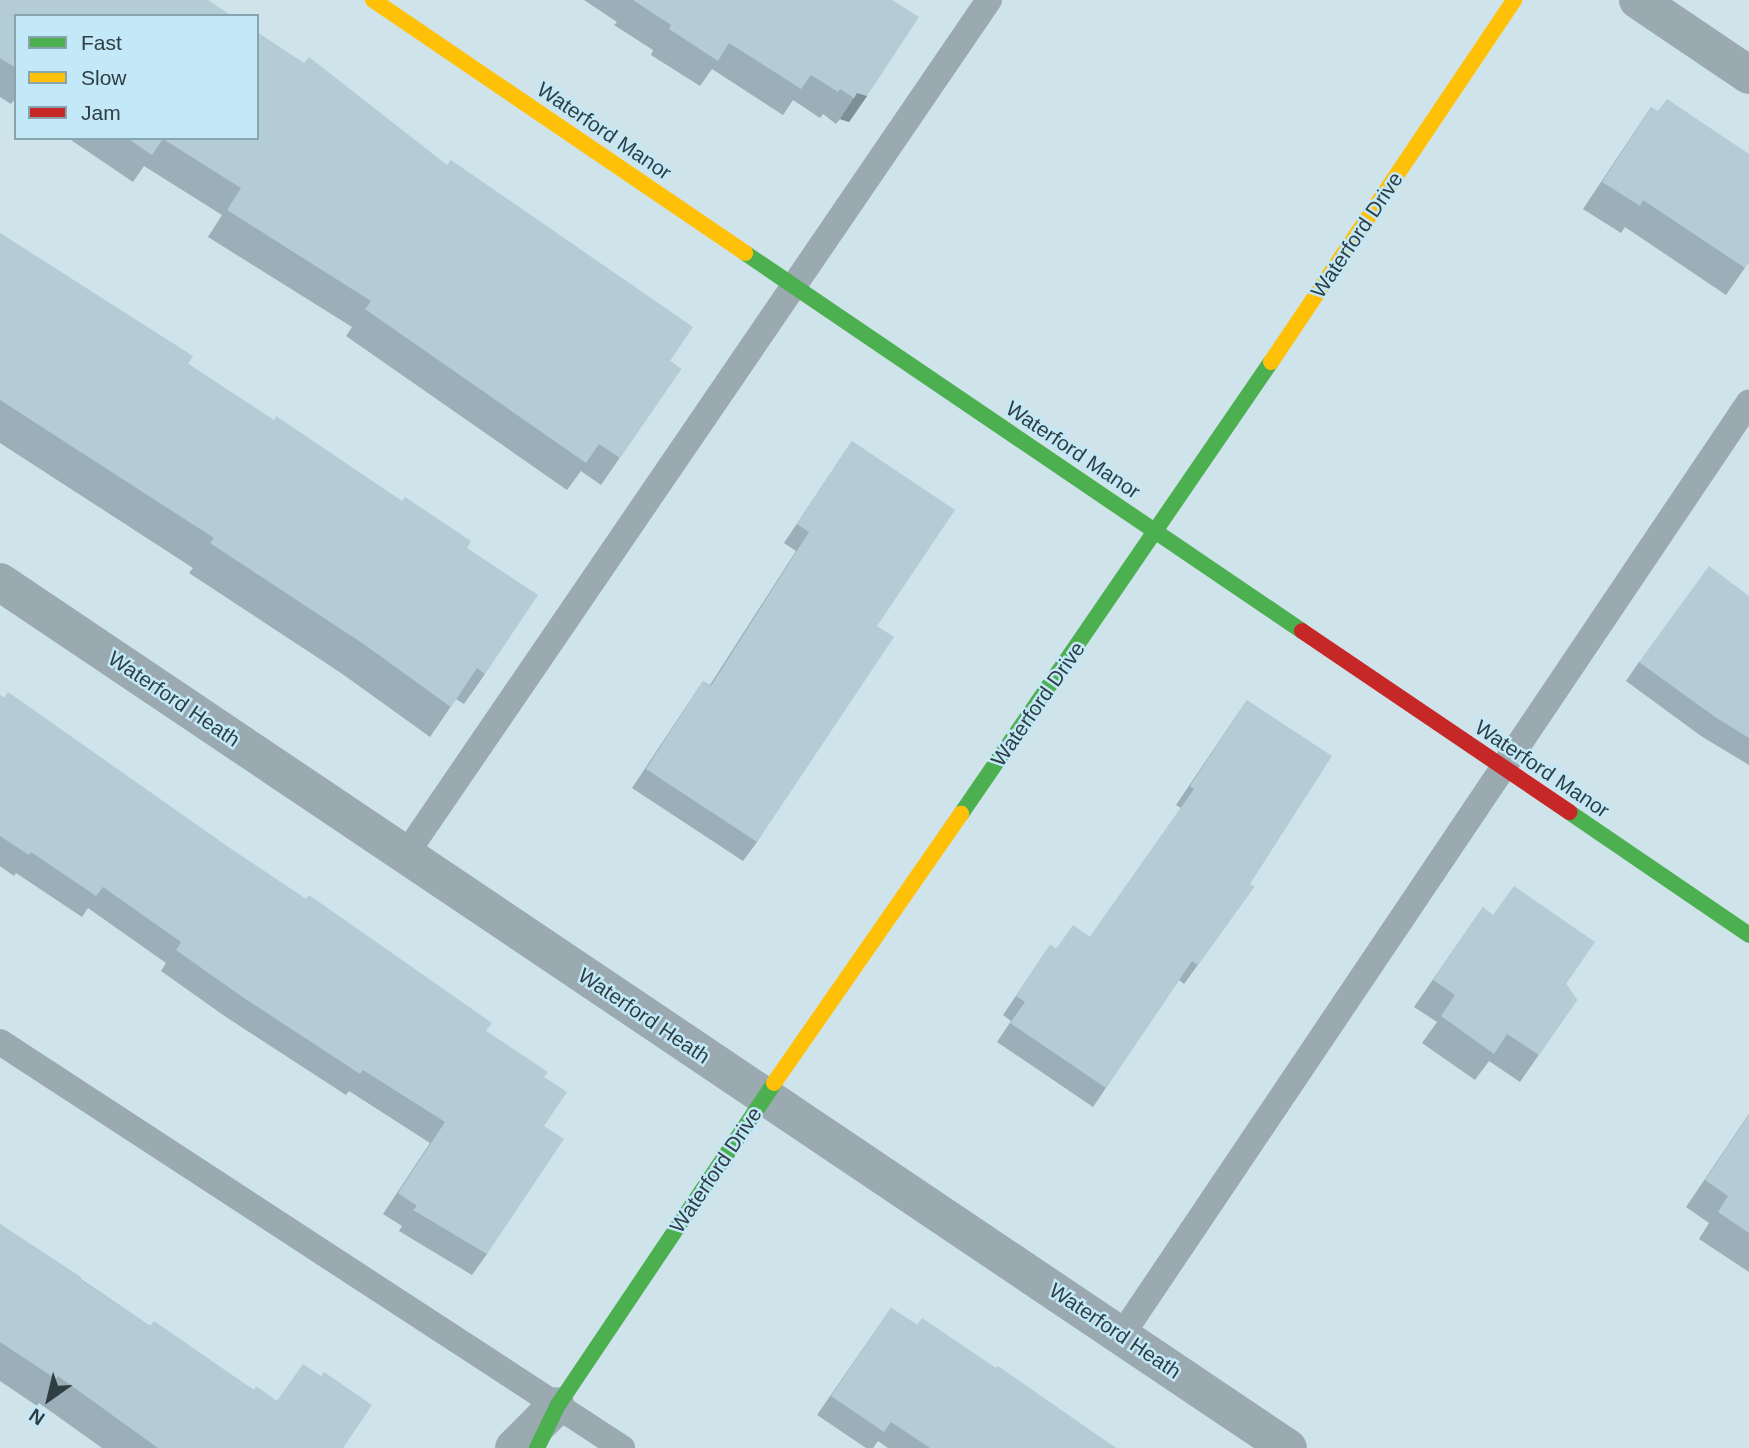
<!DOCTYPE html>
<html>
<head>
<meta charset="utf-8">
<style>
	body { margin:0 }
	#map { position:relative; width:1749px; height:1448px; overflow:hidden; background:#cfe3eb; font-family:Helvetica,sans-serif }
	div>[style] { position:absolute }
	[style*='--x'] { left:calc(var(--x)*1px); top:calc(var(--y)*1px); width:calc(var(--w)*1px); rotate:calc(var(--a)*1deg) }
	.lane>* { height:26px; margin:-13px; padding:0 13px; transform-origin:13px; border-radius:13px; background:#9aaab0 }
	.street>* { height:38px; margin:-19px; padding:0 19px; transform-origin:19px; border-radius:19px; background:#9aaab0 }
	.fast>* { height:16px; margin:-8px; padding:0 8px; transform-origin:8px; border-radius:8px; background:#4caf50 }
	.slow>* { height:16px; margin:-8px; padding:0 8px; transform-origin:8px; border-radius:8px; background:#ffc107 }
	.jam>* { height:16px; margin:-8px; padding:0 8px; transform-origin:8px; border-radius:8px; background:#c62828 }
	.wall>* { inset:0; background:#9bafb8 }
	.shaded-wall>* { inset:0; background:#7e8f96 }
	.building>* { inset:0; background:#b4ccd6 }
	span { translate:-50% -50%; white-space:nowrap; text-align:center; line-height:1.15; -webkit-text-stroke:5px #c3e8f7; paint-order:stroke }
	.street-label { font-size:21px; color:#2f3e43 }
	.legend { position:absolute; left:14px; top:14px; width:245px; height:126px; box-sizing:border-box; background:#c3e8f7; border:2px solid #88a4af; margin:0; padding:9px 12px; list-style:none; font-size:21px; color:#2f3e43 }
	.legend li { display:flex; align-items:center; gap:14px; height:35px }
	.legend b { width:35px; border:2px solid #88a4af }
	.north { position:absolute; left:14px; top:1364px; width:70px; height:70px; -webkit-text-stroke:5px #c3e8f7; paint-order:stroke; rotate:214deg; font-size:19px; font-weight:700; line-height:28px; text-align:center; color:#2f3e43 }
	.north::after { content:''; display:block; margin:auto; width:24px; height:32px; background:#2f3e43; clip-path:polygon(50% 0,100% 100%,50% 72%,0 100%) }
</style>
</head>
<body>
<div id="map">
	<div class="lane">
		<i style="--x:406;--y:854;--w:1034;--a:-55.68"></i>
		<i style="--x:0;--y:1042;--w:743;--a:33.13"></i>
		<i style="--x:1121;--y:1336;--w:1125;--a:-56.08"></i>
	</div>
	<div class="street">
		<i style="--x:1638;--y:0;--w:134;--a:34"></i>
		<i style="--x:0;--y:582;--w:1552;--a:33.92"></i>
		<i style="--x:514;--y:1448;--w:59;--a:-45"></i>
	</div>
	<div class="fast">
		<i style="--x:745;--y:253;--w:673;--a:34.16"></i>
		<i style="--x:1569;--y:812;--w:218;--a:34.3"></i>
		<i style="--x:961;--y:814;--w:548;--a:-55.56"></i>
		<i style="--x:537;--y:1448;--w:48;--a:-64"></i>
		<i style="--x:558;--y:1405;--w:388;--a:-56.1"></i>
	</div>
	<div class="slow">
		<i style="--x:373;--y:0;--w:450;--a:34.2"></i>
		<i style="--x:1271;--y:362;--w:436;--a:-56.1"></i>
		<i style="--x:774;--y:1083;--w:328;--a:-55.2"></i>
	</div>
	<div class="jam">
		<i style="--x:1302;--y:631;--w:323;--a:34.1"></i>
	</div>
	<div class="wall">
		<i style="clip-path:polygon(0 0,16px 16px,16px 103px,13px 101px,11px 104px,0 97px)"></i>
		<i style="clip-path:polygon(584px 0,892px 0,867px 96px,849px 122px,840px 119px,836px 124px,823px 114px,820px 118px,793px 100px,783px 115px,712px 69px,700px 86px,651px 55px,653px 50px,614px 25px,617px 22px)"></i>
		<i style="clip-path:polygon(1651px 107px,1749px 262px,1726px 295px,1625px 227px,1621px 233px,1583px 209px)"></i>
		<i style="clip-path:polygon(68px 138px,257px 138px,670px 361px,681px 369px,601px 485px,581px 471px,567px 490px,346px 336px,352px 327px,208px 237px,222px 215px,144px 166px,133px 182px)"></i>
		<i style="clip-path:polygon(0 233px,188px 364px,467px 548px,485px 674px,464px 704px,456px 699px,430px 737px,341px 673px,189px 573px,193px 568px,0 443px)"></i>
		<i style="clip-path:polygon(852px 441px,877px 626px,757px 842px,743px 861px,632px 788px,703px 681px,710px 685px,796px 551px,784px 543px)"></i>
		<i style="clip-path:polygon(1749px 596px,1749px 765px,1701px 736px,1626px 681px,1639px 662px)"></i>
		<i style="clip-path:polygon(0 695px,486px 1031px,544px 1077px,544px 1126px,487px 1254px,472px 1275px,399px 1231px,402px 1226px,383px 1214px,430px 1143px,349px 1091px,346px 1095px,226px 1017px,161px 971px,166px 963px,88px 908px,82px 917px,16px 873px,14px 876px,0 866px)"></i>
		<i style="clip-path:polygon(1247px 700px,1250px 884px,1254px 887px,1184px 984px,1179px 980px,1093px 1107px,997px 1042px,1011px 1021px,1003px 1015px,1050px 945px,1056px 949px,1090px 937px,1181px 808px,1176px 805px)"></i>
		<i style="clip-path:polygon(1483px 907px,1566px 984px,1577px 1000px,1520px 1082px,1489px 1061px,1475px 1080px,1422px 1043px,1437px 1022px,1414px 1007px)"></i>
		<i style="clip-path:polygon(1749px 1114px,1749px 1272px,1699px 1239px,1709px 1223px,1686px 1207px)"></i>
		<i style="clip-path:polygon(0 1224px,150px 1326px,254px 1390px,343px 1448px,102px 1448px,39px 1403px,37px 1406px,0 1381px)"></i>
		<i style="clip-path:polygon(891px 1308px,917px 1325px,1116px 1448px,888px 1448px,878px 1441px,873px 1448px,866px 1448px,817px 1415px)"></i>
	</div>
	<div class="shaded-wall">
		<i style="clip-path:polygon(857px 93px,867px 96px,849px 122px,840px 119px)"></i>
	</div>
	<div class="building">
		<i style="clip-path:polygon(0 0,208px 0,232px 16px,16px 16px,16px 68px,0 58px)"></i>
		<i style="clip-path:polygon(633px 0,892px 0,919px 17px,867px 96px,857px 93px,854px 98px,840px 89px,838px 92px,811px 75px,801px 89px,729px 43px,718px 61px,669px 29px,671px 25px)"></i>
		<i style="clip-path:polygon(257px 32px,304px 63px,309px 57px,447px 165px,451px 160px,693px 327px,670px 361px,681px 369px,620px 458px,599px 444px,586px 463px,365px 309px,371px 301px,227px 210px,241px 188px,163px 139px,152px 155px,127px 138px,257px 138px)"></i>
		<i style="clip-path:polygon(1667px 99px,1749px 154px,1749px 262px,1745px 268px,1643px 200px,1640px 206px,1602px 182px,1651px 107px,1658px 111px)"></i>
		<i style="clip-path:polygon(0 233px,193px 356px,188px 364px,274px 420px,276px 416px,402px 501px,405px 497px,471px 541px,467px 548px,538px 595px,485px 674px,477px 668px,451px 707px,362px 643px,210px 543px,214px 538px,0 400px)"></i>
		<i style="clip-path:polygon(852px 441px,955px 510px,877px 626px,894px 637px,757px 842px,646px 769px,703px 681px,711px 686px,809px 532px,797px 524px)"></i>
		<i style="clip-path:polygon(1709px 566px,1749px 596px,1749px 738px,1715px 717px,1639px 662px)"></i>
		<i style="clip-path:polygon(8px 692px,227px 846px,306px 899px,309px 895px,492px 1023px,486px 1031px,548px 1072px,544px 1077px,567px 1092px,544px 1126px,564px 1139px,487px 1254px,413px 1210px,417px 1206px,398px 1193px,445px 1122px,363px 1070px,360px 1074px,241px 996px,176px 950px,181px 942px,103px 887px,96px 896px,31px 852px,29px 855px,0 836px,0 695px,4px 698px)"></i>
		<i style="clip-path:polygon(1247px 700px,1332px 756px,1250px 884px,1254px 887px,1198px 965px,1192px 961px,1106px 1088px,1010px 1023px,1025px 1002px,1016px 996px,1050px 945px,1056px 949px,1073px 925px,1090px 937px,1194px 789px,1190px 786px)"></i>
		<i style="clip-path:polygon(1514px 886px,1595px 942px,1566px 984px,1577px 1000px,1539px 1055px,1507px 1034px,1494px 1054px,1441px 1016px,1455px 995px,1433px 980px,1483px 907px,1493px 915px)"></i>
		<i style="clip-path:polygon(1749px 1115px,1749px 1233px,1718px 1212px,1728px 1196px,1705px 1180px)"></i>
		<i style="clip-path:polygon(0 1224px,81px 1277px,80px 1279px,150px 1326px,154px 1321px,254px 1390px,256px 1386px,277px 1401px,303px 1364px,321px 1376px,324px 1372px,372px 1405px,343px 1448px,158px 1448px,58px 1376px,56px 1379px,0 1342px)"></i>
		<i style="clip-path:polygon(891px 1308px,917px 1325px,922px 1318px,996px 1368px,998px 1366px,1116px 1448px,930px 1448px,891px 1422px,884px 1432px,831px 1396px)"></i>
	</div>
	<div class="street-label">
		<span style="left:604px;top:131px;rotate:34deg">Waterford Manor</span>
		<span style="left:1357px;top:235px;rotate:-56deg">Waterford Drive</span>
		<span style="left:1073px;top:450px;rotate:34deg">Waterford Manor</span>
		<span style="left:174px;top:699px;rotate:34deg">Waterford Heath</span>
		<span style="left:1038px;top:704px;rotate:-55deg">Waterford Drive</span>
		<span style="left:1542px;top:769px;rotate:34deg">Waterford Manor</span>
		<span style="left:644px;top:1016px;rotate:34deg">Waterford Heath</span>
		<span style="left:716px;top:1170px;rotate:-56deg">Waterford Drive</span>
		<span style="left:1115px;top:1331px;rotate:34deg">Waterford Heath</span>
	</div>
	<ul class="legend">
	<li><b style="height:9px;background:#4caf50"></b>Fast</li>
	<li><b style="height:9px;background:#ffc107"></b>Slow</li>
	<li><b style="height:9px;background:#c62828"></b>Jam</li>
	</ul>
	<div class="north">N</div>
</div>
</body>
</html>
